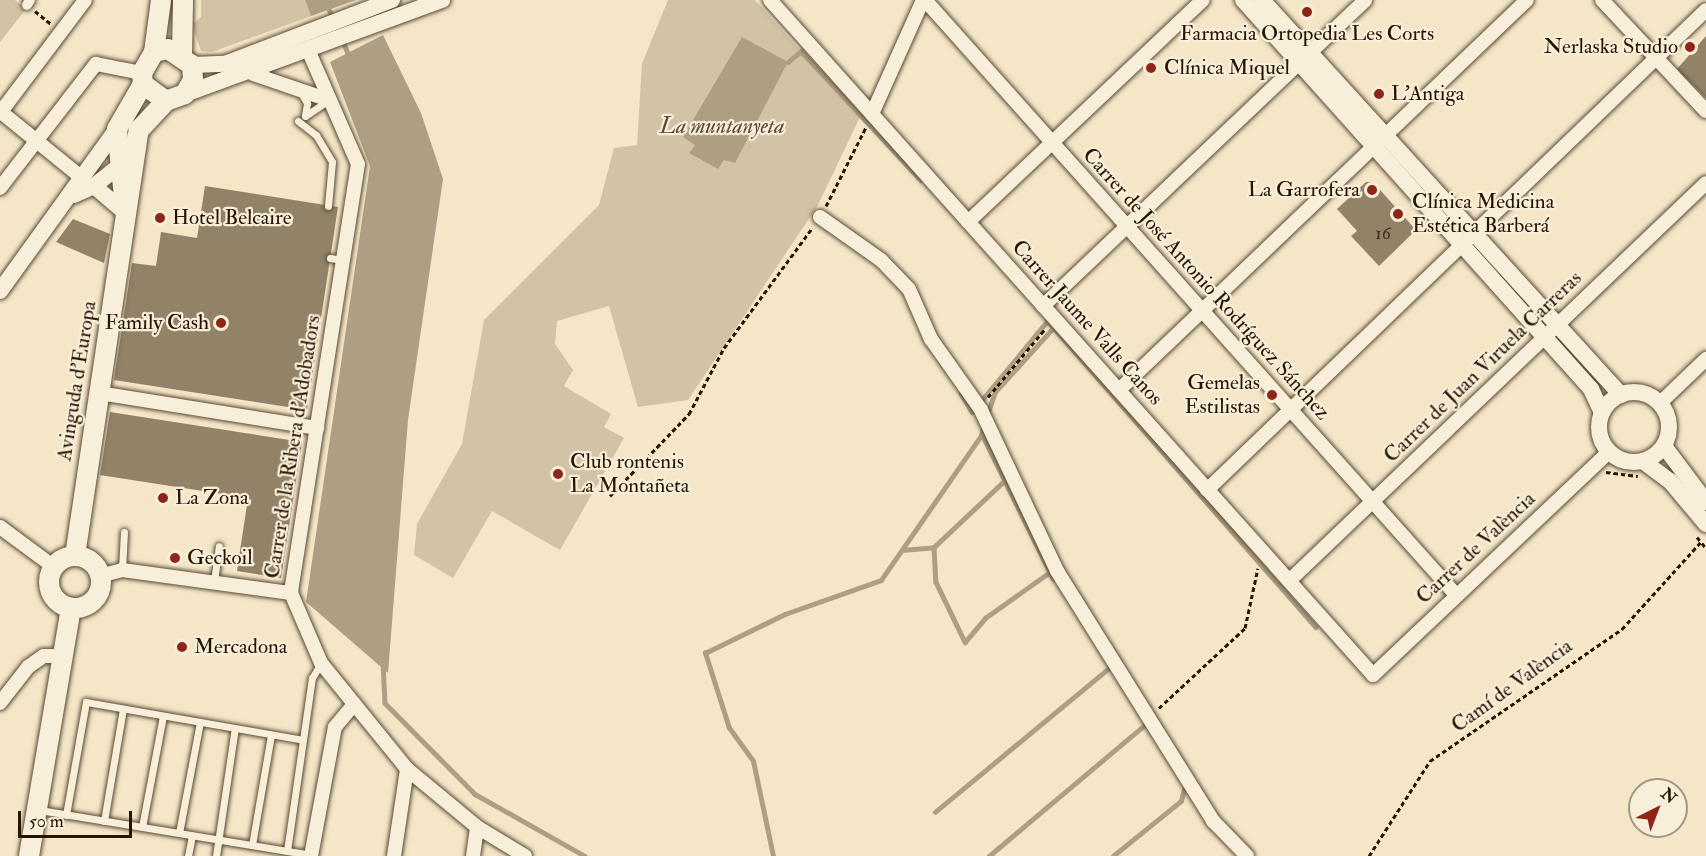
<!DOCTYPE html>
<html>
<head>
<meta charset="utf-8">
<style>
	body { margin:0 }
	#map { position:relative; width:1706px; height:856px; overflow:hidden; background:#f5e6c8; font-family:"IM FELL Double Pica",serif }
	div>[style] { position:absolute }
	[style*='--x'] { left:calc(var(--x)*1px); top:calc(var(--y)*1px); width:calc(var(--w)*1px); rotate:calc(var(--a)*1deg) }
	.green>* { inset:0; background:#d2c2a6 }
	.water>* { inset:0; background:#ae9f84 }
	.stream>* { height:4.5px; margin:-2.25px; padding:0 2.25px; transform-origin:2.25px; border-radius:2.25px; background:#ae9f84 }
	.building>* { inset:0; background:#918268 }
	.path>* { height:3px; margin-top:-1.5px; transform-origin:0; background:repeating-linear-gradient(90deg,#251501 0 4.5px,transparent 0 7.5px) }
	.roads { filter:drop-shadow(0 0 2px #594933) drop-shadow(0 0 2px #594933) }
	.service>* { height:7px; margin:-3.5px; padding:0 3.5px; transform-origin:3.5px; border-radius:3.5px; background:#f8efdb }
	.pedestrian>* { height:10px; margin:-5px; padding:0 5px; transform-origin:5px; border-radius:5px; background:#f8efdb }
	.minor>* { height:14px; margin:-7px; padding:0 7px; transform-origin:7px; border-radius:7px; background:#f8efdb }
	.tertiary>* { height:16px; margin:-8px; padding:0 8px; transform-origin:8px; border-radius:8px; background:#f8efdb }
	.tertiary>.ring { margin:-8px; padding:0; box-sizing:content-box; background:none; border:16px solid #f8efdb; border-radius:50% }
	.secondary>* { height:20px; margin:-10px; padding:0 10px; transform-origin:10px; border-radius:10px; background:#f8efdb }
	.secondary>.ring { margin:-10px; padding:0; box-sizing:content-box; background:none; border:20px solid #f8efdb; border-radius:50% }
	.dots>* { width:16px; height:16px; translate:-50% -50%; box-sizing:border-box; border:3px solid #f8efdb; border-radius:50% }
	span { translate:-50% -50%; white-space:nowrap; text-align:center; line-height:1.15; -webkit-text-stroke:4.5px #f8efdb; paint-order:stroke }
	.number-label { font-size:18px; color:#40301b }
	.number-label span { -webkit-text-stroke-width:0 }
	.poi-label { font-size:21px; color:#251501 }
	.right { translate:-100% -50%; text-align:right }
	.left { translate:0 -50%; text-align:left }
	.street-label { font-size:21px; color:#251501 }
	.water-label { font-size:22px; color:#5c4c35; font-style:italic }
	.north { position:absolute; left:1628px; top:778px; width:60px; height:60px; box-sizing:border-box; background:#f8efdb; border:2px solid #a49884; border-radius:50%; rotate:42deg; font-size:16px; font-weight:700; line-height:24px; text-align:center; color:#251501 }
	.north::after { content:''; display:block; margin:auto; width:21px; height:27px; background:#8f2418; clip-path:polygon(50% 0,100% 100%,50% 72%,0 100%) }
	.scale { position:absolute; left:18px; top:811px; width:114px; height:27px; box-sizing:border-box; border:3px solid #251501; border-top:0; padding-left:8px; font-size:18px; line-height:21px; white-space:nowrap; color:#251501; -webkit-text-stroke:4px #f8efdb; paint-order:stroke }
</style>
</head>
<body>
<div id="map">
	<div class="green">
		<i style="clip-path:polygon(0 0,15px 0,26px 9px,0 42px)"></i>
		<i style="clip-path:polygon(201px 0,305px 0,311px 16px,212px 52px,201px 51px,192px 25px,201px 17px)"></i>
		<i style="clip-path:polygon(668px 0,755px 0,860px 117px,818px 205px,688px 400px,638px 407px,609px 306px,557px 321px,555px 344px,573px 370px,564px 386px,611px 414px,604px 427px,624px 438px,560px 550px,492px 511px,453px 578px,414px 555px,417px 524px,462px 444px,484px 320px,599px 205px,614px 148px,637px 145px,642px 64px)"></i>
	</div>
	<div class="water">
		<i style="clip-path:polygon(305px 0,356px 0,311px 16px)"></i>
		<i style="clip-path:polygon(383px 35px,421px 113px,443px 179px,408px 420px,388px 673px,306px 602px,370px 166px,330px 62px)"></i>
		<i style="clip-path:polygon(742px 37px,788px 62px,735px 163px,724px 160px,718px 169px,689px 153px,695px 145px,683px 137px)"></i>
	</div>
	<div class="stream">
		<i style="--x:325;--y:0;--w:22;--a:66"></i>
		<i style="--x:343;--y:41;--w:18;--a:68"></i>
		<i style="--x:788;--y:62;--w:17;--a:-40"></i>
		<i style="--x:801;--y:51;--w:176;--a:47.1"></i>
		<i style="--x:1047;--y:320;--w:408;--a:48.8"></i>
		<i style="--x:961;--y:393;--w:22;--a:60"></i>
		<i style="--x:972;--y:412;--w:119;--a:-50.4"></i>
		<i style="--x:987;--y:415;--w:24;--a:-71"></i>
		<i style="--x:995;--y:392;--w:86;--a:-47.8"></i>
		<i style="--x:984;--y:426;--w:8;--a:104"></i>
		<i style="--x:982;--y:434;--w:161;--a:63.8"></i>
		<i style="--x:934;--y:547;--w:35;--a:87"></i>
		<i style="--x:936;--y:582;--w:67;--a:64.2"></i>
		<i style="--x:965;--y:642;--w:31;--a:-50"></i>
		<i style="--x:985;--y:618;--w:80;--a:-35.3"></i>
		<i style="--x:902;--y:550;--w:32;--a:-5"></i>
		<i style="--x:934;--y:547;--w:98;--a:-43.3"></i>
		<i style="--x:383;--y:663;--w:40;--a:87.1"></i>
		<i style="--x:385;--y:703;--w:128;--a:45.3"></i>
		<i style="--x:475;--y:794;--w:126;--a:29.4"></i>
		<i style="--x:935;--y:812;--w:227;--a:-39.6"></i>
		<i style="--x:773;--y:856;--w:97;--a:-101.9"></i>
		<i style="--x:753;--y:761;--w:41;--a:-126"></i>
		<i style="--x:729;--y:728;--w:79;--a:-107.7"></i>
		<i style="--x:705;--y:653;--w:89;--a:-26"></i>
		<i style="--x:785;--y:614;--w:102;--a:-19.5"></i>
		<i style="--x:881;--y:580;--w:178;--a:-55.3"></i>
		<i style="--x:989;--y:856;--w:205;--a:-40.1"></i>
		<i style="--x:1113;--y:856;--w:87;--a:-39"></i>
		<i style="--x:1181;--y:801;--w:16;--a:-76"></i>
	</div>
	<div class="building">
		<i style="clip-path:polygon(1706px 36px,1706px 98px,1677px 69px)"></i>
		<i style="clip-path:polygon(1366px 182px,1373px 182px,1416px 230px,1379px 266px,1351px 236px,1357px 231px,1337px 209px)"></i>
		<i style="clip-path:polygon(205px 186px,338px 207px,307px 410px,114px 380px,132px 263px,156px 266px,161px 232px,197px 238px)"></i>
		<i style="clip-path:polygon(73px 219px,110px 234px,104px 263px,56px 242px)"></i>
		<i style="clip-path:polygon(110px 412px,302px 442px,281px 578px,237px 571px,248px 498px,100px 475px)"></i>
	</div>
	<div class="path">
		<i style="--x:35;--y:11;--w:21;--a:39"></i>
		<i style="--x:826;--y:206;--w:89;--a:-63.1"></i>
		<i style="--x:988;--y:397;--w:89;--a:-50"></i>
		<i style="--x:1606;--y:472;--w:32;--a:7"></i>
		<i style="--x:610;--y:496;--w:114;--a:-46.1"></i>
		<i style="--x:689;--y:414;--w:75;--a:-62.1"></i>
		<i style="--x:724;--y:348;--w:150;--a:-53.7"></i>
		<i style="--x:1697;--y:537;--w:14;--a:51"></i>
		<i style="--x:1159;--y:708;--w:117;--a:-42.9"></i>
		<i style="--x:1245;--y:628;--w:61;--a:-77.8"></i>
		<i style="--x:1369;--y:856;--w:113;--a:-57.3"></i>
		<i style="--x:1430;--y:761;--w:233;--a:-34.5"></i>
		<i style="--x:1622;--y:629;--w:118;--a:-47.8"></i>
	</div>
	<div class="roads">
		<div class="service">
			<i style="--x:301;--y:93;--w:12;--a:59"></i>
			<i style="--x:307;--y:103;--w:13;--a:99"></i>
			<i style="--x:305;--y:116;--w:29;--a:-34"></i>
			<i style="--x:298;--y:121;--w:23;--a:38"></i>
			<i style="--x:316;--y:135;--w:31;--a:59"></i>
			<i style="--x:332;--y:162;--w:44;--a:95.2"></i>
			<i style="--x:330;--y:258;--w:13;--a:9"></i>
			<i style="--x:122;--y:570;--w:38;--a:-87"></i>
			<i style="--x:214;--y:581;--w:35;--a:-82"></i>
			<i style="--x:40;--y:810;--w:275;--a:9.4"></i>
			<i style="--x:66;--y:815;--w:115;--a:-80"></i>
			<i style="--x:86;--y:702;--w:220;--a:9.9"></i>
			<i style="--x:104;--y:821;--w:114;--a:-80.4"></i>
			<i style="--x:142;--y:827;--w:113;--a:-79.3"></i>
			<i style="--x:179;--y:833;--w:113;--a:-79.3"></i>
			<i style="--x:252;--y:845;--w:112;--a:-80.2"></i>
			<i style="--x:287;--y:851;--w:175;--a:-81.8"></i>
			<i style="--x:312;--y:678;--w:17;--a:-59"></i>
			<i style="--x:188;--y:856;--w:21;--a:-79"></i>
			<i style="--x:216;--y:856;--w:129;--a:-81.6"></i>
		</div>
		<div class="pedestrian">
			<i style="--x:27;--y:5;--w:6;--a:-59"></i>
		</div>
		<div class="minor">
			<i style="--x:770;--y:0;--w:905;--a:48.22"></i>
			<i style="--x:1373;--y:675;--w:325;--a:-43.4"></i>
			<i style="--x:925;--y:0;--w:797;--a:48.25"></i>
			<i style="--x:1602;--y:0;--w:152;--a:46.9"></i>
			<i style="--x:309;--y:52;--w:122;--a:66.4"></i>
			<i style="--x:358;--y:164;--w:434;--a:98.9"></i>
			<i style="--x:291;--y:593;--w:76;--a:66.8"></i>
			<i style="--x:321;--y:663;--w:136;--a:50.9"></i>
			<i style="--x:407;--y:769;--w:91;--a:39.6"></i>
			<i style="--x:477;--y:827;--w:56;--a:31.1"></i>
			<i style="--x:253;--y:74;--w:80;--a:18.9"></i>
			<i style="--x:1;--y:112;--w:103;--a:39.1"></i>
			<i style="--x:0;--y:113;--w:141;--a:-53"></i>
			<i style="--x:872;--y:114;--w:125;--a:-65.9"></i>
			<i style="--x:0;--y:188;--w:157;--a:-52.3"></i>
			<i style="--x:96;--y:64;--w:47;--a:11.1"></i>
			<i style="--x:820;--y:217;--w:75;--a:35.2"></i>
			<i style="--x:881;--y:260;--w:40;--a:46"></i>
			<i style="--x:909;--y:289;--w:55;--a:66.3"></i>
			<i style="--x:931;--y:339;--w:87;--a:54.8"></i>
			<i style="--x:981;--y:410;--w:178;--a:64.7"></i>
			<i style="--x:1057;--y:571;--w:295;--a:58"></i>
			<i style="--x:1213;--y:821;--w:49;--a:45.8"></i>
			<i style="--x:968;--y:222;--w:323;--a:-43.4"></i>
			<i style="--x:1043;--y:306;--w:444;--a:-43.5"></i>
			<i style="--x:1119;--y:390;--w:564;--a:-43.71"></i>
			<i style="--x:99;--y:393;--w:221;--a:9.1"></i>
			<i style="--x:1660;--y:403;--w:64;--a:-43.7"></i>
			<i style="--x:1207;--y:490;--w:692;--a:-43.89"></i>
			<i style="--x:0;--y:527;--w:67;--a:36.5"></i>
			<i style="--x:100;--y:576;--w:23;--a:-15"></i>
			<i style="--x:122;--y:570;--w:171;--a:7.8"></i>
			<i style="--x:1289;--y:581;--w:576;--a:-43.66"></i>
			<i style="--x:0;--y:703;--w:46;--a:-52.1"></i>
			<i style="--x:28;--y:667;--w:19;--a:-35"></i>
			<i style="--x:44;--y:656;--w:19;--a:0"></i>
			<i style="--x:311;--y:856;--w:131;--a:-79.5"></i>
			<i style="--x:335;--y:727;--w:30;--a:-50"></i>
			<i style="--x:394;--y:856;--w:88;--a:-81.5"></i>
			<i style="--x:473;--y:856;--w:29;--a:-82"></i>
		</div>
		<div class="tertiary">
			<i style="--x:1243;--y:0;--w:522;--a:48.18"></i>
			<i style="--x:1591;--y:389;--w:26;--a:65"></i>
			<i style="--x:1262;--y:0;--w:534;--a:47.73"></i>
			<i style="--x:192;--y:65;--w:33;--a:-2"></i>
			<i style="--x:225;--y:64;--w:179;--a:-21"></i>
			<i style="--x:185;--y:94;--w:274;--a:-20.1"></i>
			<i style="--x:94;--y:186;--w:43;--a:-38.5"></i>
			<i style="--x:74;--y:195;--w:22;--a:-24"></i>
			<i style="--x:94;--y:186;--w:43;--a:40.3"></i>
			<i style="--x:0;--y:291;--w:200;--a:-54.2"></i>
			<i class="ring" style="left:1599px;top:392px;width:54px;height:54px"></i>
			<i style="--x:1664;--y:446;--w:70;--a:53.1"></i>
			<i style="--x:1643;--y:461;--w:34;--a:37"></i>
			<i style="--x:1670;--y:481;--w:56;--a:50.1"></i>
		</div>
		<div class="secondary">
			<i style="--x:154;--y:52;--w:14;--a:-12"></i>
			<i style="--x:168;--y:49;--w:29;--a:34"></i>
			<i style="--x:192;--y:65;--w:15;--a:86"></i>
			<i style="--x:193;--y:80;--w:16;--a:120"></i>
			<i style="--x:185;--y:94;--w:20;--a:160"></i>
			<i style="--x:166;--y:101;--w:29;--a:-144"></i>
			<i style="--x:143;--y:84;--w:11;--a:-95"></i>
			<i style="--x:142;--y:73;--w:24;--a:-60"></i>
			<i style="--x:154;--y:52;--w:52;--a:-82.3"></i>
			<i style="--x:182;--y:54;--w:54;--a:-88.9"></i>
			<i style="--x:124;--y:197;--w:68;--a:-95.9"></i>
			<i style="--x:117;--y:129;--w:52;--a:-60"></i>
			<i style="--x:75;--y:556;--w:431;--a:-81.5"></i>
			<i style="--x:139;--y:130;--w:40;--a:-47"></i>
			<i class="ring" style="left:49px;top:556px;width:32px;height:32px"></i>
			<i style="--x:29;--y:856;--w:252;--a:-80.4"></i>
		</div>
	</div>
	<div class="dots">
		<i style="left:1307px;top:12px;background:#8f2418"></i>
		<i style="left:1690px;top:47px;background:#8f2418"></i>
		<i style="left:1151px;top:68px;background:#8f2418"></i>
		<i style="left:1379px;top:94px;background:#8f2418"></i>
		<i style="left:1372px;top:190px;background:#8f2418"></i>
		<i style="left:1398px;top:214px;background:#8f2418"></i>
		<i style="left:160px;top:218px;background:#8f2418"></i>
		<i style="left:221px;top:323px;background:#8f2418"></i>
		<i style="left:1272px;top:395px;background:#8f2418"></i>
		<i style="left:558px;top:474px;background:#8f2418"></i>
		<i style="left:163px;top:498px;background:#8f2418"></i>
		<i style="left:175px;top:558px;background:#8f2418"></i>
		<i style="left:182px;top:647px;background:#8f2418"></i>
	</div>
	<div class="number-label">
		<span style="left:1383px;top:234px">16</span>
	</div>
	<div class="poi-label">
		<span style="left:1307px;top:34px">Farmacia Ortopedia Les Corts</span>
		<span class="right" style="left:1678px;top:47px">Nerlaska Studio</span>
		<span class="left" style="left:1164px;top:68px">Clínica Miquel</span>
		<span class="left" style="left:1391px;top:94px">L'Antiga</span>
		<span class="right" style="left:1360px;top:190px">La Garrofera</span>
		<span class="left" style="left:1412px;top:214px">Clínica Medicina<br>Estética Barberá</span>
		<span class="left" style="left:172px;top:218px">Hotel Belcaire</span>
		<span class="right" style="left:209px;top:323px">Family Cash</span>
		<span class="right" style="left:1260px;top:395px">Gemelas<br>Estilistas</span>
		<span class="left" style="left:570px;top:474px">Club rontenis<br>La Montañeta</span>
		<span class="left" style="left:175px;top:498px">La Zona</span>
		<span class="left" style="left:187px;top:558px">Geckoil</span>
		<span class="left" style="left:194px;top:647px">Mercadona</span>
	</div>
	<div class="street-label">
		<span style="left:1206px;top:284px;rotate:48deg">Carrer de José Antonio Rodríguez Sánchez</span>
		<span style="left:1087px;top:323px;rotate:48deg">Carrer Jaume Valls Canos</span>
		<span style="left:1483px;top:367px;rotate:-44deg">Carrer de Juan Viruela Carreras</span>
		<span style="left:77px;top:381px;rotate:-81deg">Avinguda d'Europa</span>
		<span style="left:293px;top:447px;rotate:-81deg">Carrer de la Ribera d'Adobadors</span>
		<span style="left:1476px;top:548px;rotate:-43deg">Carrer de València</span>
		<span style="left:1512px;top:686px;rotate:-36deg">Camí de València</span>
	</div>
	<div class="water-label">
		<span style="left:722px;top:127px">La muntanyeta</span>
	</div>
	<div class="north">N</div>
	<div class="scale">50 m</div>
</div>
</body>
</html>
